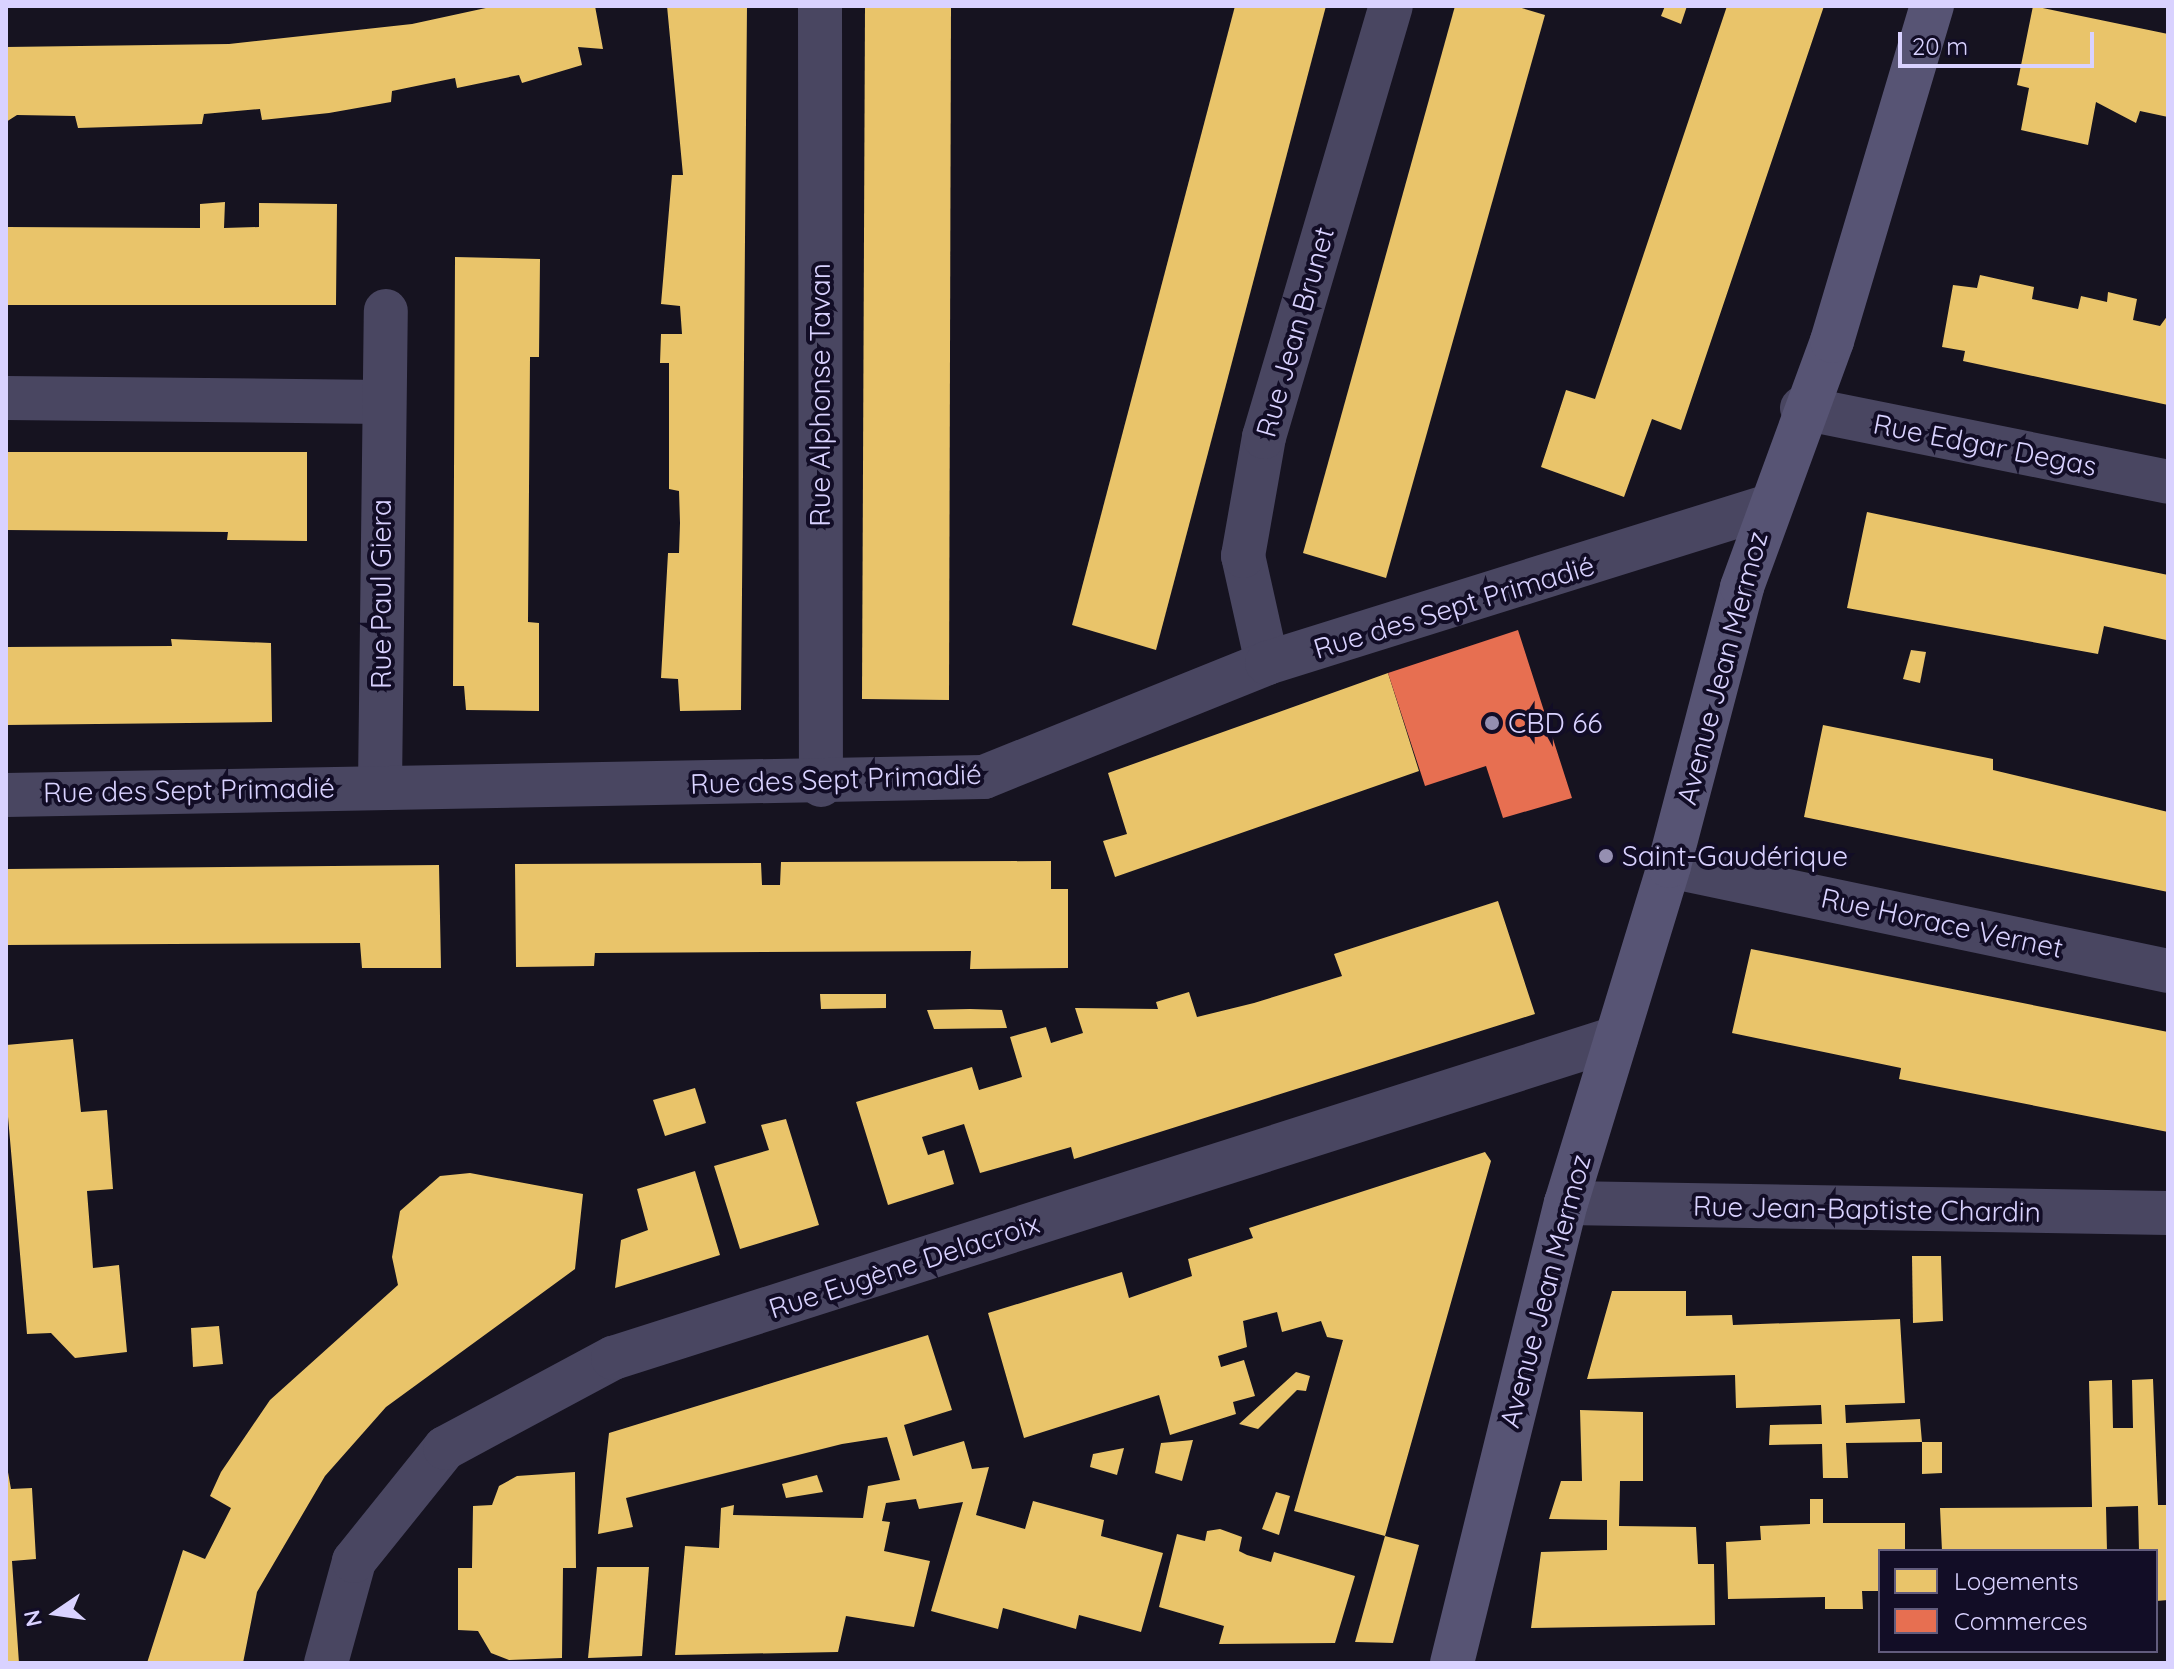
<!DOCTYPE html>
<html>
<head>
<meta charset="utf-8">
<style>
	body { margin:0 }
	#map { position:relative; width:2174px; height:1669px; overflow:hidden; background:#161320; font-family:Quicksand,sans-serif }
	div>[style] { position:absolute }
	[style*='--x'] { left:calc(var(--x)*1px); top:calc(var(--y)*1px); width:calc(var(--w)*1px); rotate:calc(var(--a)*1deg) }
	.homes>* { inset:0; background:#e9c46a }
	.shops>* { inset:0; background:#e76f51 }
	.street>* { height:44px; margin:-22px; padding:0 22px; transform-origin:22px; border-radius:22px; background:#494661 }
	.secondary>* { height:44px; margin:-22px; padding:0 22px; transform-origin:22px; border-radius:22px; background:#575474 }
	.dots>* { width:22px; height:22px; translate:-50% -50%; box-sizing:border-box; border:4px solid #120d26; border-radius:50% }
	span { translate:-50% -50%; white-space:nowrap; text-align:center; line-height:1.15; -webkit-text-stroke:8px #120d26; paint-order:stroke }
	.street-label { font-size:28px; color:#d9d2ff }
	.poi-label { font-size:28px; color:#d9d2ff }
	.left { translate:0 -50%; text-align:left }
	.frame { position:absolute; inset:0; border:8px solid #d9d2ff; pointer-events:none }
	.legend { position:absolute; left:1878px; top:1549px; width:280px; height:104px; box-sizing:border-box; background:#120d26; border:2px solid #625c7d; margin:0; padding:10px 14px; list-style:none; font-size:24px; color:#d9d2ff }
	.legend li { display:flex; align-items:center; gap:16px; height:40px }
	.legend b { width:40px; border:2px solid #625c7d }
	.north { position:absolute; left:16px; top:1573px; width:80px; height:80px; -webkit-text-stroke:6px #120d26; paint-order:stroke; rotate:257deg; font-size:22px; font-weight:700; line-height:32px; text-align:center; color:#d9d2ff }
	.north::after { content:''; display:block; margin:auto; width:28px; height:36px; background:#d9d2ff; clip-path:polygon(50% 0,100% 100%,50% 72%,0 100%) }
	.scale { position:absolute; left:1898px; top:32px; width:196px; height:36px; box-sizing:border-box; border:4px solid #d9d2ff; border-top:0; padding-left:10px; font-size:24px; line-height:28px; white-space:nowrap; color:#d9d2ff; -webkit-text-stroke:6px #120d26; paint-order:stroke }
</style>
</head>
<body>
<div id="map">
	<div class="homes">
		<i style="clip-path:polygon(495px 6px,595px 6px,603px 49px,578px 47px,582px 65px,522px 83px,519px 75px,457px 88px,455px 78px,392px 91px,391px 102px,329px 113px,262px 120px,260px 109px,204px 114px,202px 124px,141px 126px,78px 128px,75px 116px,17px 115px,6px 122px,6px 47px,229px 44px,412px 24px)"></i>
		<i style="clip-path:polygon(667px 6px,747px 6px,741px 710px,680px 711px,678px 679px,661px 678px,668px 553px,679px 553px,680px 523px,679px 491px,669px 489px,669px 363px,660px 363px,661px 334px,682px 334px,680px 306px,661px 304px,672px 175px,683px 175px)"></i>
		<i style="clip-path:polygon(865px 6px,951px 6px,949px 700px,862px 699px)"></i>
		<i style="clip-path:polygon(1235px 6px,1326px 6px,1156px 650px,1072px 625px)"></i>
		<i style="clip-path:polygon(1455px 6px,1515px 6px,1545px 15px,1386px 578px,1303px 553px)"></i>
		<i style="clip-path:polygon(1665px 6px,1687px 6px,1681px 24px,1661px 16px)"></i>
		<i style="clip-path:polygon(1727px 6px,1824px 6px,1681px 430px,1652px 419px,1624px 497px,1541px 467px,1566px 390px,1595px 399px)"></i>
		<i style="clip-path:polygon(2033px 6px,2168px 34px,2168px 117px,2140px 111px,2136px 123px,2096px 102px,2088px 145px,2021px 130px,2029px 88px,2017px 85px)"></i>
		<i style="clip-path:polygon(225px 202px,224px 228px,259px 227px,259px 203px,337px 204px,336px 305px,6px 305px,6px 227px,200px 228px,200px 204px)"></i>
		<i style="clip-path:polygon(455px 257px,540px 259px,539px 357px,530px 357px,528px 622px,539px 623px,539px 711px,466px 710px,464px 686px,453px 686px)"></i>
		<i style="clip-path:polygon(1980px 275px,2034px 287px,2032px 299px,2078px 309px,2081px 296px,2107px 302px,2108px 292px,2137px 299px,2133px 320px,2160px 326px,2168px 315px,2168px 405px,1963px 361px,1965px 351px,1942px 347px,1953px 285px,1977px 288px)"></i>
		<i style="clip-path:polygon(6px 452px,307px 452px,307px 541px,227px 540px,228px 532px,6px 530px)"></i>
		<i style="clip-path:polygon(1867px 512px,2168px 575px,2168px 649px,2166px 640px,2104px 626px,2098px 654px,1847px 608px)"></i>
		<i style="clip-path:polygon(171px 639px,271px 643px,272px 722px,6px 725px,6px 647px,172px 646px)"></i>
		<i style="clip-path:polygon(1911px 650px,1926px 652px,1920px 683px,1903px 679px)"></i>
		<i style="clip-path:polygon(1388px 673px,1419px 771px,1115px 877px,1103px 841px,1127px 834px,1108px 773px)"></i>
		<i style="clip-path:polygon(1823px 725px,1993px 759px,1993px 770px,2168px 812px,2168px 892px,1804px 817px)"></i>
		<i style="clip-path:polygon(1051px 861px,1051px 889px,1068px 889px,1068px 968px,970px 969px,971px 951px,595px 953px,594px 966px,516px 967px,515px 864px,761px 863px,762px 885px,780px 885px,781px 862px)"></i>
		<i style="clip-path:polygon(439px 865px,441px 968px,362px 968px,360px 943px,6px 945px,6px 869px)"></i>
		<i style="clip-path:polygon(1498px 901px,1535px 1014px,1074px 1159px,1071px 1147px,980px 1173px,964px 1124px,922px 1137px,928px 1155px,944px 1150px,954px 1184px,888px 1205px,856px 1102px,972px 1067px,979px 1090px,1022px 1077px,1010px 1037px,1046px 1027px,1051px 1043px,1083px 1033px,1075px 1008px,1158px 1009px,1156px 1002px,1189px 992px,1197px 1017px,1254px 1003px,1342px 976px,1334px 954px)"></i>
		<i style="clip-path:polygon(1751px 949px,2168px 1032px,2168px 1132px,1899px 1079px,1901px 1068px,1732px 1033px)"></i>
		<i style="clip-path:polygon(820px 994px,886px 994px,886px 1008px,821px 1009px)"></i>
		<i style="clip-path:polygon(970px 1009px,1002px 1010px,1007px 1028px,934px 1029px,927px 1010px)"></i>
		<i style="clip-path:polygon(73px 1039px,81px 1112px,107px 1110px,113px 1189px,87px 1191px,93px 1268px,119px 1265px,127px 1352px,75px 1358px,51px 1333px,27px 1334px,6px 1094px,6px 1045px)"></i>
		<i style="clip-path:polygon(695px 1088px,706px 1123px,665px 1136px,653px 1100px)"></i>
		<i style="clip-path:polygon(786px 1119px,819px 1225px,740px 1249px,714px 1166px,769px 1150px,761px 1125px)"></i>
		<i style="clip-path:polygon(1485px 1152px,1491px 1161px,1385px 1536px,1294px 1511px,1343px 1340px,1327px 1337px,1321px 1321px,1282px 1332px,1277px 1312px,1243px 1321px,1247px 1347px,1218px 1356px,1221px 1367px,1244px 1360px,1255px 1396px,1233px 1402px,1236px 1414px,1170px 1435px,1159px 1395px,1024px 1438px,988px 1313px,1122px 1272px,1129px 1298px,1192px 1276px,1188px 1259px,1253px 1238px,1249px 1228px)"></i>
		<i style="clip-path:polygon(695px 1171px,720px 1255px,615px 1288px,621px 1240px,648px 1230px,637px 1189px)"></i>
		<i style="clip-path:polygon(470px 1173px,583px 1194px,575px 1269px,386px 1407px,325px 1476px,257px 1592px,243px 1663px,147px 1663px,183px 1550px,205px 1559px,231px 1508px,210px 1496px,221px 1472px,270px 1400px,398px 1285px,392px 1257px,400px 1211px,440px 1176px)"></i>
		<i style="clip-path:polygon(1912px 1256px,1941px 1256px,1943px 1321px,1913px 1323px)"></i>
		<i style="clip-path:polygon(1612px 1291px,1686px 1291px,1686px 1316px,1732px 1315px,1733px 1325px,1900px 1319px,1905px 1403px,1845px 1405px,1846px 1423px,1920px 1419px,1922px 1442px,1846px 1443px,1848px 1478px,1823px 1478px,1822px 1444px,1769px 1445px,1770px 1425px,1822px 1424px,1821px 1405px,1736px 1408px,1735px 1375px,1587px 1379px)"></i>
		<i style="clip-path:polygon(219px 1326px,223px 1364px,193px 1367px,191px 1328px)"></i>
		<i style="clip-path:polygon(928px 1335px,952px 1410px,904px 1425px,913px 1456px,964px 1441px,972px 1469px,989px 1467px,976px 1515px,1025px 1529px,1033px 1501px,1104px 1520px,1101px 1536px,1163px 1553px,1141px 1632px,1079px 1615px,1076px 1629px,1003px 1608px,998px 1629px,931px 1611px,963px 1502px,919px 1509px,916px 1499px,886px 1503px,882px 1521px,890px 1522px,884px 1551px,930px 1561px,914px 1627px,846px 1616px,838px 1652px,675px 1655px,685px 1546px,719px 1548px,721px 1508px,734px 1505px,733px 1515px,863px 1518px,868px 1486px,900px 1480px,887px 1437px,842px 1444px,626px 1498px,633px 1527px,598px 1534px,609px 1433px)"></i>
		<i style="clip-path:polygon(1296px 1372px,1310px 1376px,1306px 1391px,1297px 1390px,1258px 1429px,1239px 1424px)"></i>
		<i style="clip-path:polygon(2153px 1379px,2158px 1505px,2168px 1505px,2168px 1600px,2156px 1601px,2156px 1551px,2139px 1551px,2138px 1506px,2106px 1507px,2107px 1551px,1942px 1551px,1940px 1508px,2092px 1507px,2089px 1381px,2112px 1380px,2113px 1428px,2133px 1428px,2132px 1380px)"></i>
		<i style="clip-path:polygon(1580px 1410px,1643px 1412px,1643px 1481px,1620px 1481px,1619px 1526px,1696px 1527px,1698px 1564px,1714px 1564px,1715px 1625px,1531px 1628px,1541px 1552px,1607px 1550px,1607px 1520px,1549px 1519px,1561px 1481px,1582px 1481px)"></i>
		<i style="clip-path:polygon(1193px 1440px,1182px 1481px,1155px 1473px,1161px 1443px)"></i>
		<i style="clip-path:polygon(1922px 1442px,1942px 1442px,1942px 1473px,1922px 1474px)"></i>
		<i style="clip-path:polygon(1124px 1448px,1117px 1475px,1090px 1467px,1093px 1454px)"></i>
		<i style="clip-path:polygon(6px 1461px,11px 1489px,32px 1488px,36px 1559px,12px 1561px,19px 1663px,6px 1663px)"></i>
		<i style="clip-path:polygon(575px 1472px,576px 1568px,563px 1568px,562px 1658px,509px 1660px,491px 1653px,478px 1631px,458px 1630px,458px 1568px,472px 1568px,473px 1506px,492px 1505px,499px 1486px,517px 1476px)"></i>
		<i style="clip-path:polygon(817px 1475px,823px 1492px,786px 1498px,782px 1484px)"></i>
		<i style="clip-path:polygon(1276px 1492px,1290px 1496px,1279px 1535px,1262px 1529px)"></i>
		<i style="clip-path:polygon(1810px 1499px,1823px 1499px,1823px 1523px,1905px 1523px,1905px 1551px,1880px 1551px,1880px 1591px,1862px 1591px,1863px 1609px,1825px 1609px,1825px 1597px,1728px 1599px,1726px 1542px,1761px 1540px,1760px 1526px,1810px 1524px)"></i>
		<i style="clip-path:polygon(1220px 1529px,1242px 1537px,1239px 1551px,1247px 1555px,1271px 1562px,1274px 1552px,1355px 1576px,1335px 1643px,1219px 1644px,1224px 1626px,1159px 1607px,1177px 1534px,1205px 1541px,1207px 1531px)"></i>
		<i style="clip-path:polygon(1385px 1536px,1419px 1545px,1393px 1643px,1355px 1642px)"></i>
		<i style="clip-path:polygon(597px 1567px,649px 1567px,642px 1656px,588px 1658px)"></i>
	</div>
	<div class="shops">
		<i style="clip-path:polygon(1518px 630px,1572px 798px,1503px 818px,1486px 766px,1425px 786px,1388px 673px)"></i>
	</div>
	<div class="street">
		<i style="--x:820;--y:6;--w:779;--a:89.93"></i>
		<i style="--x:6;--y:398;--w:377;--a:0.6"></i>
		<i style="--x:1802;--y:408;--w:373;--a:11.4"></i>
		<i style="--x:1267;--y:663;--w:110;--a:-102.6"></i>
		<i style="--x:1243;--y:556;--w:121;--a:-80"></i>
		<i style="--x:1264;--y:437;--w:449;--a:-73.6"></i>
		<i style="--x:380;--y:786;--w:475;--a:-89.3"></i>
		<i style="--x:6;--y:795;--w:978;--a:-1.05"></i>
		<i style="--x:984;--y:777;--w:305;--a:-21.9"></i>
		<i style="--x:1267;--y:663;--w:523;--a:-17.36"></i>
		<i style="--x:1669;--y:866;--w:510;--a:11.88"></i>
		<i style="--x:1566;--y:1203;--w:602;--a:0.95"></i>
		<i style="--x:326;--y:1663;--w:106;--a:-74.6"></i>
		<i style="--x:354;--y:1561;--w:145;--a:-51.2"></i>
		<i style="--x:445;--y:1448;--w:191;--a:-28.2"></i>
		<i style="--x:613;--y:1358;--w:1053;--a:-17.69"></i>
	</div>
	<div class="secondary">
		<i style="--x:1452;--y:1663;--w:474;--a:-76.1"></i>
		<i style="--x:1566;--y:1203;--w:352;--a:-73"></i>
		<i style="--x:1669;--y:866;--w:288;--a:-75.3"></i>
		<i style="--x:1742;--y:587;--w:262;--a:-69.9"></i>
		<i style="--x:1832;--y:341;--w:350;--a:-73.4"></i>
	</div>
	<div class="dots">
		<i style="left:1492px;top:723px;background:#958fb1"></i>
		<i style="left:1606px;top:856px;background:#958fb1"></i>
	</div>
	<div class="street-label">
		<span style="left:1295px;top:332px;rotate:-74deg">Rue Jean Brunet</span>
		<span style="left:820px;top:395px;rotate:-90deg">Rue Alphonse Tavan</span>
		<span style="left:1985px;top:445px;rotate:11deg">Rue Edgar Degas</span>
		<span style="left:381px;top:594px;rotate:-90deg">Rue Paul Giera</span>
		<span style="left:1454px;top:607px;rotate:-17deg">Rue des Sept Primadié</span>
		<span style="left:1722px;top:668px;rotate:-75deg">Avenue Jean Mermoz</span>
		<span style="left:836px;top:779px;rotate:-2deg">Rue des Sept Primadié</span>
		<span style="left:189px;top:790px;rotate:-1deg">Rue des Sept Primadié</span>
		<span style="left:1942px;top:923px;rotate:12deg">Rue Horace Vernet</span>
		<span style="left:1867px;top:1209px;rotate:1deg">Rue Jean-Baptiste Chardin</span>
		<span style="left:904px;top:1266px;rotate:-18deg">Rue Eugène Delacroix</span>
		<span style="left:1545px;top:1291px;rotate:-75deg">Avenue Jean Mermoz</span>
	</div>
	<div class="poi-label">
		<span class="left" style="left:1508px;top:723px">CBD 66</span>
		<span class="left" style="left:1622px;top:856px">Saint-Gaudérique</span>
	</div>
	<div class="frame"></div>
	<ul class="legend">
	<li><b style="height:22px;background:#e9c46a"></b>Logements</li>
	<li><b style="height:22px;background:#e76f51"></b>Commerces</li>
	</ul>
	<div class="north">N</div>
	<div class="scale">20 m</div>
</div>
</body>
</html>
